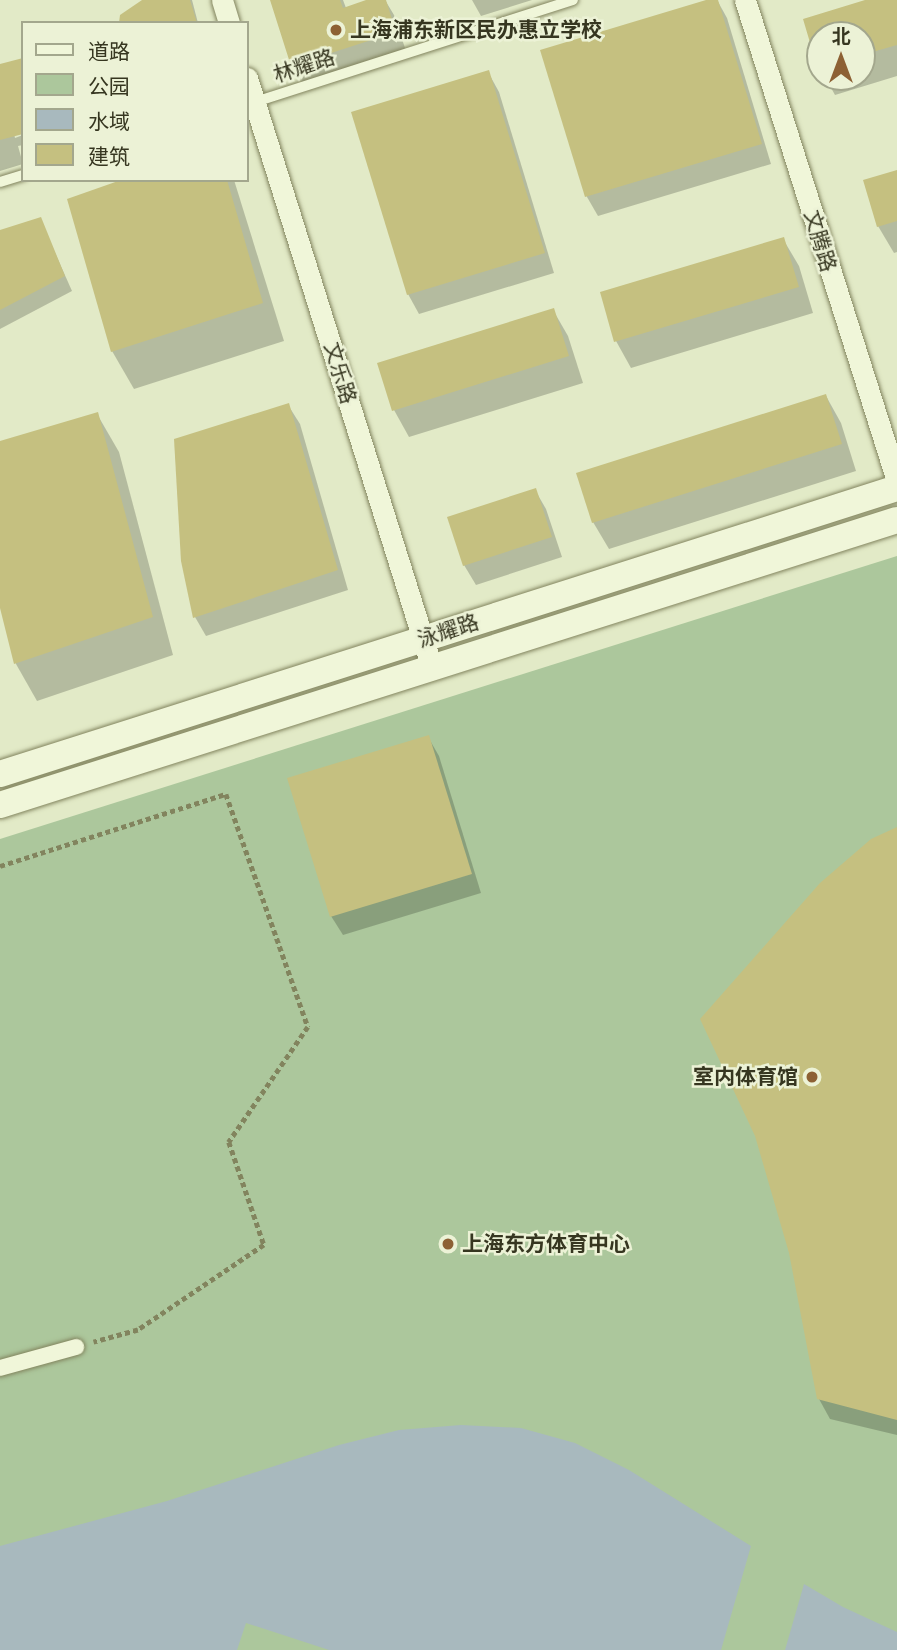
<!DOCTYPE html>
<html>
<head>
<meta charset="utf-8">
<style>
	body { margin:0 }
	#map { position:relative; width:897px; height:1650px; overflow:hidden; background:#e2eac7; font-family:"Libre Baskerville","Noto Sans SC",serif }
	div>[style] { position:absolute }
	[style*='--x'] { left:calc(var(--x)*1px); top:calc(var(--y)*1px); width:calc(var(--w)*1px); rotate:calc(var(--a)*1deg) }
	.green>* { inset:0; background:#acc79c }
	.water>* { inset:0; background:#a8b9be }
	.shadow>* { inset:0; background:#0003 }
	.building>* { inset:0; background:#c5c080 }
	.path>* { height:4.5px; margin-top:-2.25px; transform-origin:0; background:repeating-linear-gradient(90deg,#82845e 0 5px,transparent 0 8.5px) }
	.roads { filter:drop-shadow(0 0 2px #82845e) drop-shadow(0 0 2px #82845e) }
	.service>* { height:10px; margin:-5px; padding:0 5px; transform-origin:5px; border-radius:5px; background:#f0f6d9 }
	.pedestrian>* { height:16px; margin:-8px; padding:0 8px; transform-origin:8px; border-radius:8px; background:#f0f6d9 }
	.minor>* { height:21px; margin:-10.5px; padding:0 10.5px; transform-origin:10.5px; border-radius:10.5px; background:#f0f6d9 }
	.tertiary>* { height:26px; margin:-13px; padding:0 13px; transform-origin:13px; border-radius:13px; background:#f0f6d9 }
	.dots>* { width:19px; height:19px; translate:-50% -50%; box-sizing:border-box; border:4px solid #ecf2d6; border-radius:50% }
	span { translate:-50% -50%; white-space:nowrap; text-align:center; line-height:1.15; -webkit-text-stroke:5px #ecf2d6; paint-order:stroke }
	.poi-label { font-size:21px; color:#363620; font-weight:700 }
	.left { translate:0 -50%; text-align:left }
	.right { translate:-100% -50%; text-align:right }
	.street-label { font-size:21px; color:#363620 }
	.legend { position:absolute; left:21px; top:21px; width:228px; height:161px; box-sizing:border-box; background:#ecf2d6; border:2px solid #a3a78d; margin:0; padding:9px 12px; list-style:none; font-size:21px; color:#363620 }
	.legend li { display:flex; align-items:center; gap:14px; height:35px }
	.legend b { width:35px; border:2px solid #a3a78d }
	.north { position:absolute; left:806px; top:21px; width:70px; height:70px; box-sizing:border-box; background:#ecf2d6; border:2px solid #a3a78d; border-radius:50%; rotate:0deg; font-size:19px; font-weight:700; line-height:28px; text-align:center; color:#363620 }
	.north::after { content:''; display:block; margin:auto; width:24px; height:32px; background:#8d6134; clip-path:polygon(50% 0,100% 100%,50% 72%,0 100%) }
</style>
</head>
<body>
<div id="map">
	<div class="green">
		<i style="clip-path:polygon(897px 556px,897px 1650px,0 1650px,0 839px)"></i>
	</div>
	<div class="water">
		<i style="clip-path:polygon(461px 1425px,521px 1428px,575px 1443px,629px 1470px,751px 1546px,721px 1650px,329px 1650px,246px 1623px,237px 1650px,0 1650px,0 1546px,167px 1501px,339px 1445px,399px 1430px)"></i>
		<i style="clip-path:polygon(804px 1584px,843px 1607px,897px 1632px,897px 1650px,785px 1650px)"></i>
	</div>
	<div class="shadow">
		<i style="clip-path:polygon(145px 0,192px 0,198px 23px,121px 23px)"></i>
		<i style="clip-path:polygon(272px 0,343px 0,346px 8px,372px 0,385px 0,394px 15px,406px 51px,303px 84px,292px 65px)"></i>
		<i style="clip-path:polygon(472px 0,532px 0,481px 16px)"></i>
		<i style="clip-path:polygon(712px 0,717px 0,727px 18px,771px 164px,598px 216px,587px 197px,542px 51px)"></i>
		<i style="clip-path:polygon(871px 0,897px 0,897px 76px,835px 95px,825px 77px,862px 77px,862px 35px,820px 35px,820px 69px,805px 20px)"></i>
		<i style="clip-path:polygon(0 66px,15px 138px,23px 135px,23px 145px,18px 146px,23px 164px,0 171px)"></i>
		<i style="clip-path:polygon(488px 72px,499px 92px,554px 273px,419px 314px,408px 294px)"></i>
		<i style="clip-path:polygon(897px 171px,897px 252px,894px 253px,878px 226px)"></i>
		<i style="clip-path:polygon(126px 180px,234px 180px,284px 341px,134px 389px,112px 351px)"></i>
		<i style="clip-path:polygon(40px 219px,72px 291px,0 329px,0 232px)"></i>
		<i style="clip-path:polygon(783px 239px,799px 266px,813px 313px,631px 368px,616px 341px)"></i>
		<i style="clip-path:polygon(553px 310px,568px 336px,583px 383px,409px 437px,394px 410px)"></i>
		<i style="clip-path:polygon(826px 396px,841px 423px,856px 471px,609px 549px,593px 522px)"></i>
		<i style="clip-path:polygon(288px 405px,300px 424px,348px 590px,206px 636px,195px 617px)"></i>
		<i style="clip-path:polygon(97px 414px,119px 452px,173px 655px,37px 701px,16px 664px,0 600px,0 443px)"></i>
		<i style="clip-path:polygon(535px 490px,546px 509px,562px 557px,476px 585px,464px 565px)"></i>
		<i style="clip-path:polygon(428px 737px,439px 756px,481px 893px,343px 935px,331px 916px)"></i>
		<i style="clip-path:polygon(897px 829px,897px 1435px,830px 1419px,819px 1399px)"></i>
	</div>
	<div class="building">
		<i style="clip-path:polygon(142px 0,190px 0,197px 23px,119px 23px,120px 15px)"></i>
		<i style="clip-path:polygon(270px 0,340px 0,343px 8px,366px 0,386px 0,396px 32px,291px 66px)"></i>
		<i style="clip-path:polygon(706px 0,718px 0,762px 144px,585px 197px,540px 50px)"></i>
		<i style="clip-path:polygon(865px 0,897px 0,897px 45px,862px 55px,862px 35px,820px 35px,819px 73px,803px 19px)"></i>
		<i style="clip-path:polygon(23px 58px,23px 134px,0 140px,0 64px)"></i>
		<i style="clip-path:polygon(489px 70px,545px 253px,407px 295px,351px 112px)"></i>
		<i style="clip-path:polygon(897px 170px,897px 221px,877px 227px,863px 180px)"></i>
		<i style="clip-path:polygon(121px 180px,227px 180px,263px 303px,111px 352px,67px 199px)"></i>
		<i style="clip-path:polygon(41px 217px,65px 276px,0 310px,0 230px)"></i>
		<i style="clip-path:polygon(784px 237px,799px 287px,614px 342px,600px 292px)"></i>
		<i style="clip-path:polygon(554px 308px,569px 356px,392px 411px,377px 363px)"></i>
		<i style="clip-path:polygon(826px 394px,842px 444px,592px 523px,576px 473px)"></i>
		<i style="clip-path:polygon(289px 403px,338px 570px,193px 618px,181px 561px,174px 439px)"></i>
		<i style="clip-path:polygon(98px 412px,153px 617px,14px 664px,0 608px,0 441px)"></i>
		<i style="clip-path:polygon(536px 488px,552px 537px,463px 566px,447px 517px)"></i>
		<i style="clip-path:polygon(429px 735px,472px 874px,330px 917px,287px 778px)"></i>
		<i style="clip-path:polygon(897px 827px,897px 1420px,817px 1399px,789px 1253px,755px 1136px,700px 1019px,820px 883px,871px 839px)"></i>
	</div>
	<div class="path">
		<i style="--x:0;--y:866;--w:237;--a:-17.7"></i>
		<i style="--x:226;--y:794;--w:247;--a:70.6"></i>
		<i style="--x:308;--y:1027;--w:140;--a:124.5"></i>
		<i style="--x:229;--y:1142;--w:109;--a:71.2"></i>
		<i style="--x:264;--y:1245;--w:152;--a:146"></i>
		<i style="--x:138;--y:1330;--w:46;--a:164.7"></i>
	</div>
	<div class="roads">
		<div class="service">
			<i style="--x:252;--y:103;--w:337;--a:-17.8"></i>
			<i style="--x:0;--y:182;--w:24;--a:-17"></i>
		</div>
		<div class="pedestrian">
			<i style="--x:0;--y:1368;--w:79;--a:-15.4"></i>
		</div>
		<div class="minor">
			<i style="--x:222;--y:0;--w:24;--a:73"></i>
			<i style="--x:745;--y:0;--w:504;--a:72.46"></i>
			<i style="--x:247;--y:78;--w:618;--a:72.59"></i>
		</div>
		<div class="tertiary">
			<i style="--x:0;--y:774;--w:941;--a:-17.68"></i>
			<i style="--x:0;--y:805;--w:941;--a:-17.63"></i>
		</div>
	</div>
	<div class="dots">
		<i style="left:336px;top:30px;background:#8d6134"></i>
		<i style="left:812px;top:1077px;background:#8d6134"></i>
		<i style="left:448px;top:1244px;background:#8d6134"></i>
	</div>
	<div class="poi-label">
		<span class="left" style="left:350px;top:30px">上海浦东新区民办惠立学校</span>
		<span class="right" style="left:798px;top:1077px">室内体育馆</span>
		<span class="left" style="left:462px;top:1244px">上海东方体育中心</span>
	</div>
	<div class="street-label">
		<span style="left:304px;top:66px;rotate:-18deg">林耀路</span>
		<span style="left:820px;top:241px;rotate:73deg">文腾路</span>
		<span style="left:340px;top:373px;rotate:73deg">文乐路</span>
		<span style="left:448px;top:631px;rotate:-18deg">泳耀路</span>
	</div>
	<ul class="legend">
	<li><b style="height:9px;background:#f0f6d9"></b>道路</li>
	<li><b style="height:19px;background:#acc79c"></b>公园</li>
	<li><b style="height:19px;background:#a8b9be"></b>水域</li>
	<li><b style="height:19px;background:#c5c080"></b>建筑</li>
	</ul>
	<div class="north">北</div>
</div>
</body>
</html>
